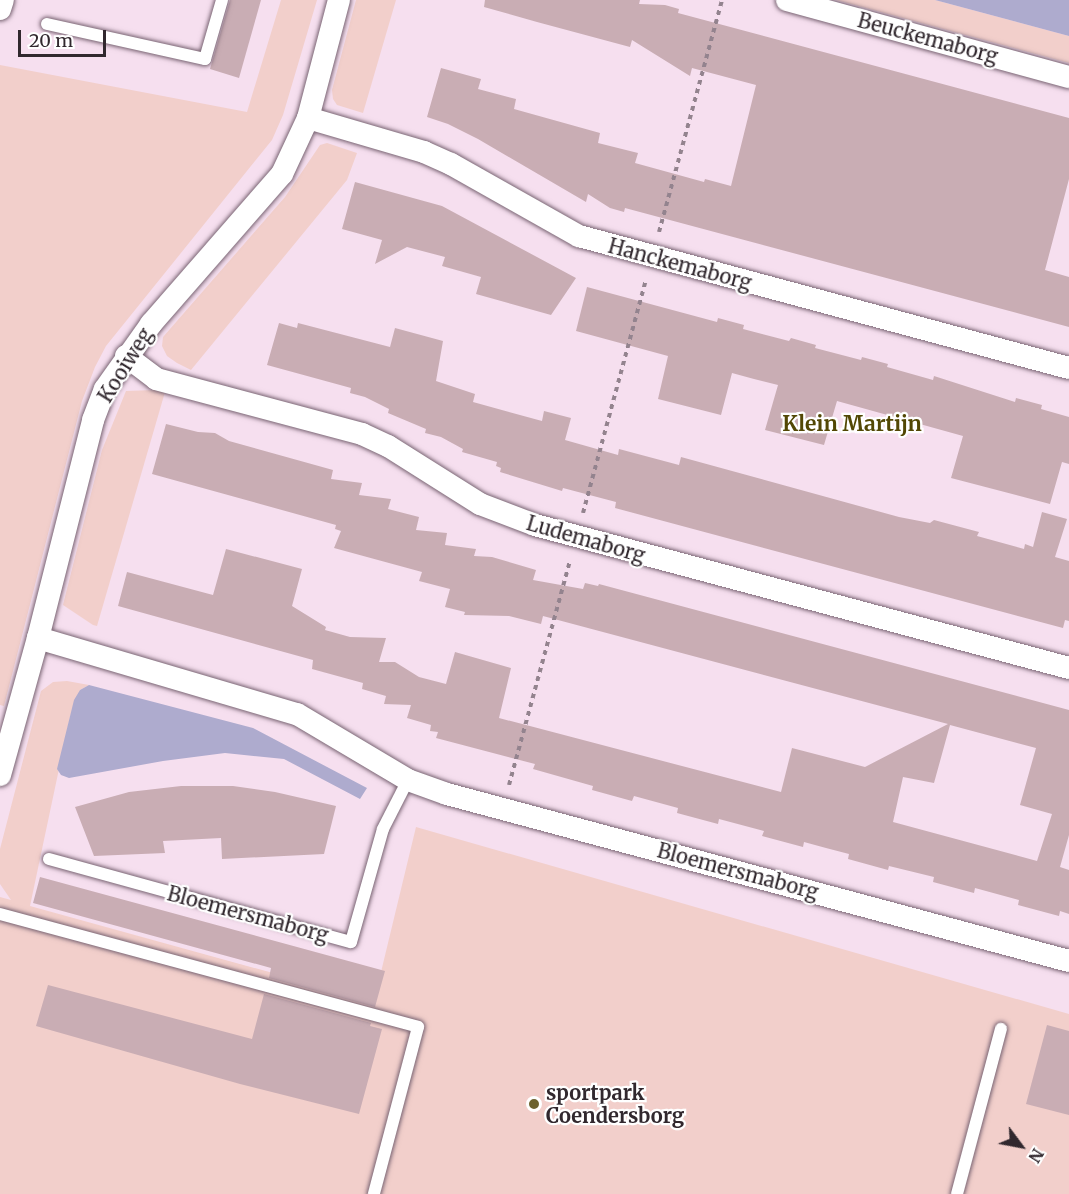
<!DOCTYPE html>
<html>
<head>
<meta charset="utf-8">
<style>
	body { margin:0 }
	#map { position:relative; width:1069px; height:1194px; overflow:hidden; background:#f6dfef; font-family:Merriweather,serif }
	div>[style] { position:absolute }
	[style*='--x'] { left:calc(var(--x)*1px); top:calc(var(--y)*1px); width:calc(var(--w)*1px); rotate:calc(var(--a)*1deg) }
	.green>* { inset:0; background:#f2cfcb }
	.water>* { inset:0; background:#aeabce }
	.building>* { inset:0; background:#c9adb4 }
	.path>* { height:4px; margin-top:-2px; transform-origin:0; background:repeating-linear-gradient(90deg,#93838e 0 4.5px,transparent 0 9px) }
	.roads { filter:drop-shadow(0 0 2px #796473) drop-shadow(0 0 2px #796473) }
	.service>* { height:12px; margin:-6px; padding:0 6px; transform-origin:6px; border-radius:6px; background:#fff }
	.minor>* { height:22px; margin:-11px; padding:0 11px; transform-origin:11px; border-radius:11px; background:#fff }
	.dots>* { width:16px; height:16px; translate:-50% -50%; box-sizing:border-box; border:3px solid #fff; border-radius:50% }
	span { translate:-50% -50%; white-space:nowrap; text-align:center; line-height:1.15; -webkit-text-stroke:4.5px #fff; paint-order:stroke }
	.street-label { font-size:20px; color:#31282e }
	.poi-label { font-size:20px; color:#31282e; font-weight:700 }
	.left { translate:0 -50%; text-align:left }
	.neighbourhood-label { font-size:21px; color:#524704; font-weight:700 }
	.north { position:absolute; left:991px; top:1116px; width:60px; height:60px; -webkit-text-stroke:4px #fff; paint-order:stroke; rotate:122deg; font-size:16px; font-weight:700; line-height:24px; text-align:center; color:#31282e }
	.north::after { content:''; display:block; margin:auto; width:21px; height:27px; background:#31282e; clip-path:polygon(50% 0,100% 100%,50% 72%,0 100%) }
	.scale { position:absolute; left:18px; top:30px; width:88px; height:27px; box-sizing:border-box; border:3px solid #31282e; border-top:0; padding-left:8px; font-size:18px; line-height:21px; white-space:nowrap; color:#31282e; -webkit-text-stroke:4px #fff; paint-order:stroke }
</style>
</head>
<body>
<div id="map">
	<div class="green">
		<i style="clip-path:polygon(281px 0,317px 0,283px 115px,272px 140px,106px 346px,95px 367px,82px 401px,4px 706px,0 705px,0 65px,247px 112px)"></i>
		<i style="clip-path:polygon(356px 0,396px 0,363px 113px,337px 105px,333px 99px,332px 90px)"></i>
		<i style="clip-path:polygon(836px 0,935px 0,1069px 36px,1069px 63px)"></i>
		<i style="clip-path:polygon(327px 143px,357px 153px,347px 180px,191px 370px,177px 363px,167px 356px,162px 346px,163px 337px,285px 197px,320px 145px)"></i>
		<i style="clip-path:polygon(155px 390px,165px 392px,97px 626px,93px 625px,63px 605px,102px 450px,126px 391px)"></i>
		<i style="clip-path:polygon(67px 681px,89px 685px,80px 690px,70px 717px,30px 906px,374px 1001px,416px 827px,1069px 1014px,1069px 1194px,0 1194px,0 897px,11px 900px,0 884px,0 849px,41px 691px,53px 682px)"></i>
	</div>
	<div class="water">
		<i style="clip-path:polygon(935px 0,1069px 0,1069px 36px)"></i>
		<i style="clip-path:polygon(89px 685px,253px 728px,367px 788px,360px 799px,284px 759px,225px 753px,163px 761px,69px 778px,61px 775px,57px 769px,74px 700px,80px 690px)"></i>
	</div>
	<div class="building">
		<i style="clip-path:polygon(230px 0,261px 0,239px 78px,210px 69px)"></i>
		<i style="clip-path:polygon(485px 0,640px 0,639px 4px,665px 5px,679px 9px,678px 13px,1069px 118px,1069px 179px,1045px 270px,1069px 277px,1069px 327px,625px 208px,624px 212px,610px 208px,588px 194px,586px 202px,478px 139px,448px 124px,427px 117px,441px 68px,481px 79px,478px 89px,516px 99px,514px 109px,600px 133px,598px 143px,638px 153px,635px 163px,704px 182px,705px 179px,731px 186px,756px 85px,692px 68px,690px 76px,632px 40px,630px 47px,537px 22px,484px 7px)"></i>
		<i style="clip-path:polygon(355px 182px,442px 206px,576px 278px,551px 315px,476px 294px,481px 277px,442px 266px,445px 257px,407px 247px,375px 264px,382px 240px,342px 229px)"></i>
		<i style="clip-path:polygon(587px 287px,717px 322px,718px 318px,744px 325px,743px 329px,789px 341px,791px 338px,816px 345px,815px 348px,861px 360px,862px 357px,888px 364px,887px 367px,933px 380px,934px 376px,1015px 402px,1016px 398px,1042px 405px,1041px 409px,1069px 417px,1069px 464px,1062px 462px,1050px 504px,951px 478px,963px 436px,837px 401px,824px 445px,765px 430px,778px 385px,754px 379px,732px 373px,721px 415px,658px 399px,668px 356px,576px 331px)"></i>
		<i style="clip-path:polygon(279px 323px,297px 328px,298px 323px,390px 347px,395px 328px,443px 341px,436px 381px,475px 394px,473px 402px,542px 421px,544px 411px,571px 418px,565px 440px,618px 455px,619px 449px,679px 465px,681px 457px,899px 517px,930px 523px,934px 520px,979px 532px,977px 536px,1024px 549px,1025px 544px,1033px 547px,1042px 512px,1067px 519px,1055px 557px,1069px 561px,1069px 621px,1065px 620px,1063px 628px,615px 508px,616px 502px,563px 488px,562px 491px,500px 472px,501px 468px,496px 466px,497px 462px,462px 452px,463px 449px,441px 437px,425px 433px,426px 429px,388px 413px,389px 409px,365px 397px,350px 393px,351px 388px,267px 365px)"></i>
		<i style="clip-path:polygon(evenodd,166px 424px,198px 432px,215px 433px,229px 441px,333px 470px,331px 479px,362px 483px,359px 495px,391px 499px,388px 509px,419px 517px,416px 530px,447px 533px,445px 545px,476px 549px,474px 556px,492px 557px,536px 570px,533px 580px,583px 589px,585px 583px,598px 586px,599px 584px,1069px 710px,1069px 835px,1060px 867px,1069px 870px,1069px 914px,1060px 911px,1059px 916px,1018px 905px,1019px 900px,975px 888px,974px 893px,933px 882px,934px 877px,889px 866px,888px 870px,848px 859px,849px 854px,826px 848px,804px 842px,803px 847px,762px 836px,764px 831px,719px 819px,718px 824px,677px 813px,678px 808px,634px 796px,632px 801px,592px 790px,593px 786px,533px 769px,535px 764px,436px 738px,438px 732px,430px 731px,431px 725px,407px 718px,411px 705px,384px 704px,386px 696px,362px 689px,363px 683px,312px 669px,313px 660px,118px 606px,127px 572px,213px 595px,226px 549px,302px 569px,292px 606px,326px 627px,325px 630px,350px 637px,386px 638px,379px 662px,395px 662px,419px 677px,446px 684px,455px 652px,511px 668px,499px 718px,781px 792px,792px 748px,865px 767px,948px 724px,543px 616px,541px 624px,509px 616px,464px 615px,465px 612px,445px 607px,450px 589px,419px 581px,422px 572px,334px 548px,341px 531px,335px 529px,336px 525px,152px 474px,166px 424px,950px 725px,1036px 748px,1020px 805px,1052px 814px,1037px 861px,893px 822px,903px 777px,934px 783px,950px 725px)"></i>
		<i style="clip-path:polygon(181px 786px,233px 786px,275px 792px,336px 806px,324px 854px,222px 859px,221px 838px,163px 841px,165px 853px,94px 856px,75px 807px,129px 792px)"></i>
		<i style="clip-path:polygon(40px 877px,385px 971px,375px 1007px,269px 978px,271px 968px,33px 903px)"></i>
		<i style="clip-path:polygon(48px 985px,252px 1039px,264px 994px,371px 1023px,370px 1026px,382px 1029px,359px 1114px,240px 1084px,36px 1026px)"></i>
		<i style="clip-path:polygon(1047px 1025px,1069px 1031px,1069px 1115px,1026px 1104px)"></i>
	</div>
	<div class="path">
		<i style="--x:659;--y:232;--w:240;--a:-74.8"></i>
		<i style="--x:583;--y:513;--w:241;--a:-74.9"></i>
		<i style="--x:509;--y:785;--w:233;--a:-74.8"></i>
	</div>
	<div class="roads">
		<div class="service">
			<i style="--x:47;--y:24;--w:162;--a:12.5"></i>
			<i style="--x:205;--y:59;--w:61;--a:-73.9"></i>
			<i style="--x:49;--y:859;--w:313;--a:15.4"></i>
			<i style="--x:351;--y:942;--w:117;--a:-74.2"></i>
			<i style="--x:383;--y:829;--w:55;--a:-63"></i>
			<i style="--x:0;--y:914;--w:433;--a:15.1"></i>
			<i style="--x:418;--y:1027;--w:173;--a:104.8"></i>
			<i style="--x:957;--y:1194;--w:171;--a:-75.1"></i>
		</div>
		<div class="minor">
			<i style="--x:787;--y:0;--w:292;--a:15.3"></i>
			<i style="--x:0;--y:9;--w:9;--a:-72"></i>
			<i style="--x:308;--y:118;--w:121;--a:16.3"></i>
			<i style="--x:424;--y:152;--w:30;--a:24"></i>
			<i style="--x:451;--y:164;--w:147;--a:29.4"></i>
			<i style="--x:579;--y:236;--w:507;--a:15.08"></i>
			<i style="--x:126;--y:356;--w:38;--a:37"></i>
			<i style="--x:156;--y:379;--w:213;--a:14.9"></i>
			<i style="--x:362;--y:434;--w:29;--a:25"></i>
			<i style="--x:388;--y:446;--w:109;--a:32.2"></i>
			<i style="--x:480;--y:504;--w:59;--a:20.9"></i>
			<i style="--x:535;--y:525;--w:553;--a:14.99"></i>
			<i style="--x:38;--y:638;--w:270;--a:16.4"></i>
			<i style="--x:297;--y:714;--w:129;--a:30.7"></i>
			<i style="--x:408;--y:780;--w:41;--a:19.7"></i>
			<i style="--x:447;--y:794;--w:644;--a:15.03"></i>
			<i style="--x:0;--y:775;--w:142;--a:-74.5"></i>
			<i style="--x:38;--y:638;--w:225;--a:-75.8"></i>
			<i style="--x:93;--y:420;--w:33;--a:-69"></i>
			<i style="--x:105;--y:389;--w:80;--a:-54.7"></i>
			<i style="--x:151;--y:324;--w:199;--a:-48.9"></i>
			<i style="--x:282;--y:174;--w:62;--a:-65.1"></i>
			<i style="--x:308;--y:118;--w:122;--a:-75.3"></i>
		</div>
	</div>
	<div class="dots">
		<i style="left:534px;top:1104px;background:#6c622e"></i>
	</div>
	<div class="street-label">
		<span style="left:928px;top:38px;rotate:15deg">Beuckemaborg</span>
		<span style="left:680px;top:264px;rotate:15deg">Hanckemaborg</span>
		<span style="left:125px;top:365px;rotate:-58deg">Kooiweg</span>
		<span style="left:586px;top:539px;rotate:16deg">Ludemaborg</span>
		<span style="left:738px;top:871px;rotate:15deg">Bloemersmaborg</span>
		<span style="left:248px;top:914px;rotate:15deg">Bloemersmaborg</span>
	</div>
	<div class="poi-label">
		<span class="left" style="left:546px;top:1104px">sportpark<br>Coendersborg</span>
	</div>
	<div class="neighbourhood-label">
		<span style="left:852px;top:424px">Klein Martijn</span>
	</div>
	<div class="north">N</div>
	<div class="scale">20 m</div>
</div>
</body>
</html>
